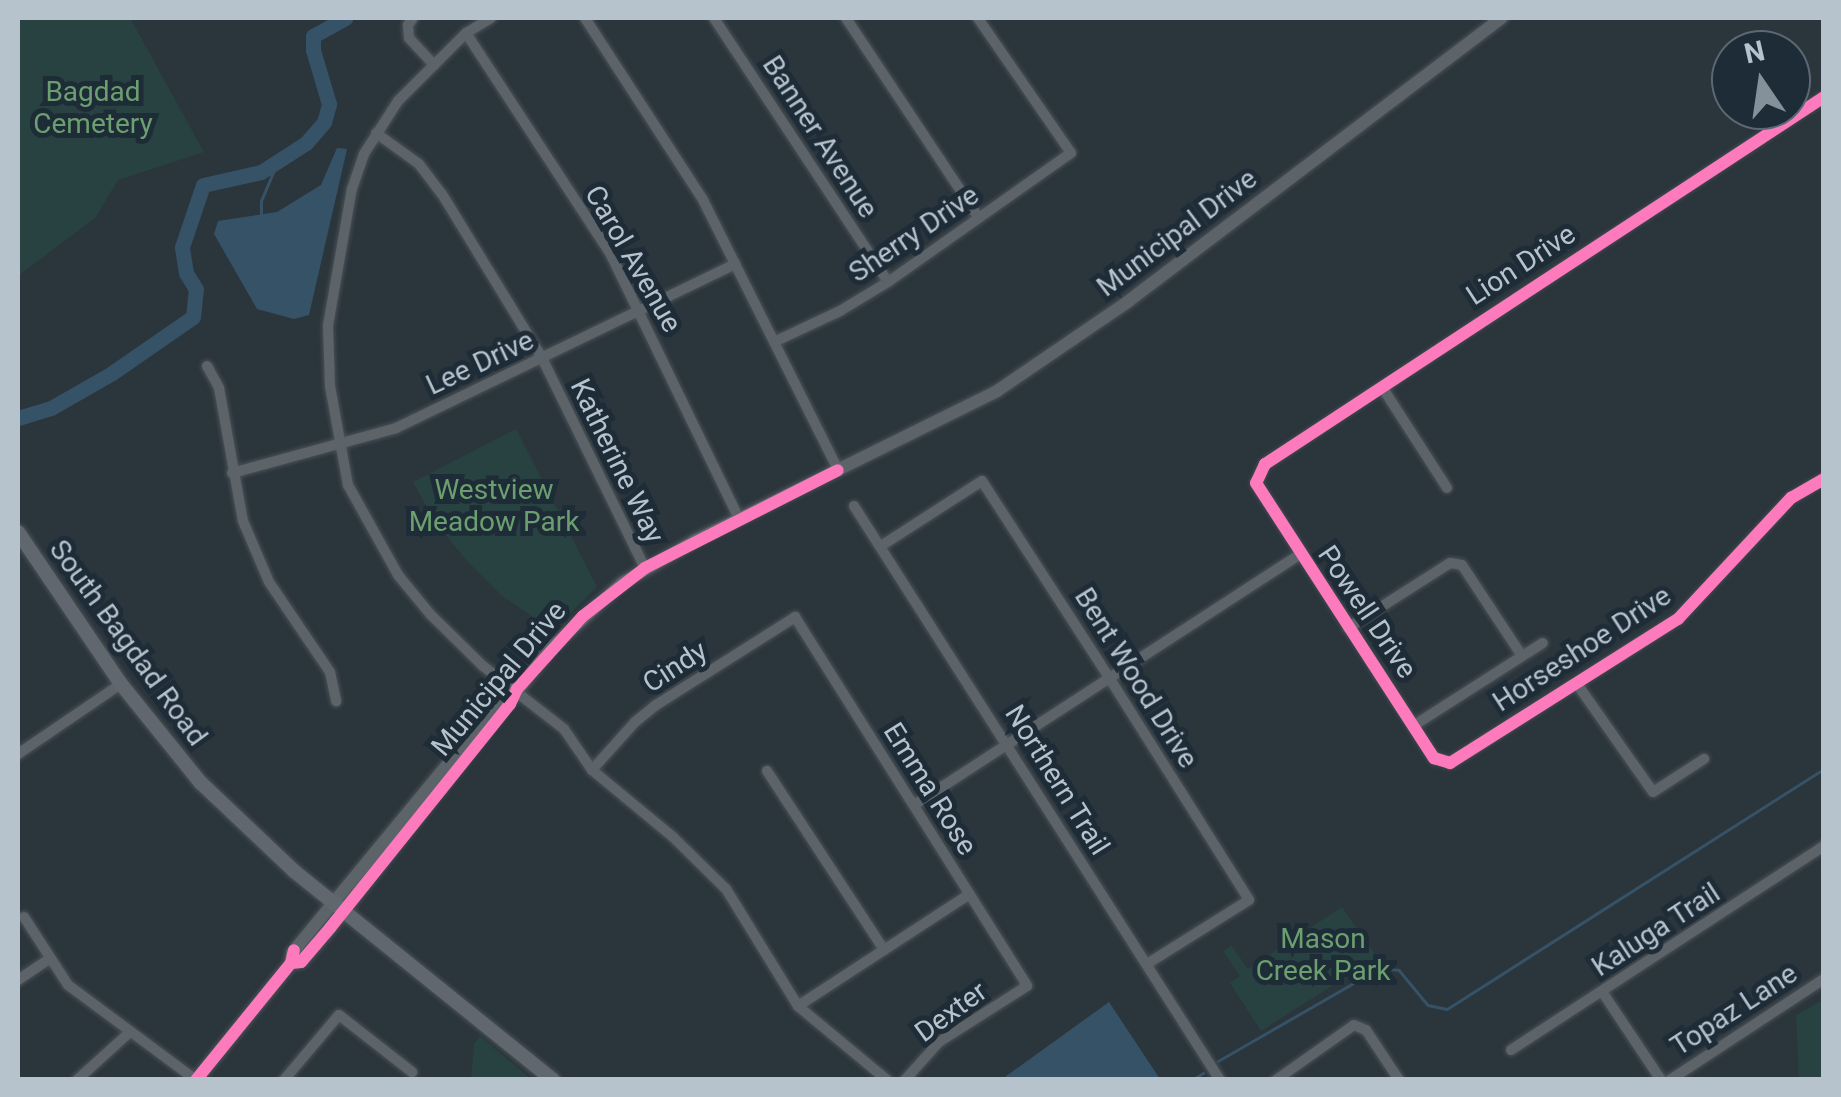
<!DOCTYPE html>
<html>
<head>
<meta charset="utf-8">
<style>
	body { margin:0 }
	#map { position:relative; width:1841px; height:1097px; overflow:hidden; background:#2b353c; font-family:Roboto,sans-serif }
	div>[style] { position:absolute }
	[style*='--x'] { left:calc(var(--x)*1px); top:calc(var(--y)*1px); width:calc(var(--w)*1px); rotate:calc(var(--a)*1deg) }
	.green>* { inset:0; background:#284241 }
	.water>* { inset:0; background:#365267 }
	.stream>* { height:2.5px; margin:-1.25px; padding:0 1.25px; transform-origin:1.25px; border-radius:1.25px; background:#365267 }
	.river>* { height:15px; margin:-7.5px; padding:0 7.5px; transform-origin:7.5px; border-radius:7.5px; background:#365267 }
	.roads { filter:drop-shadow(0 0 2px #4a5156) drop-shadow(0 0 2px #4a5156) }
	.minor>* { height:10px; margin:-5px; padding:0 5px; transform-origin:5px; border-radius:5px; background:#5c6369 }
	.tertiary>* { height:12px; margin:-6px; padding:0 6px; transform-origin:6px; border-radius:6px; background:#5c6369 }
	.secondary>* { height:14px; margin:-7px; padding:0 7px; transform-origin:7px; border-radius:7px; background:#60676e }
	.cycleway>* { height:12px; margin:-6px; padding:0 6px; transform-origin:6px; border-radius:6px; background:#fd7abc }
	span { translate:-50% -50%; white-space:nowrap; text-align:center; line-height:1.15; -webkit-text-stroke:10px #1e2c38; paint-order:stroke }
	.park-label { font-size:28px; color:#6c9f6f }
	.street-label { font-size:28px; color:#b6c2cc }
	.frame { position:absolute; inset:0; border:20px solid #b6c2cc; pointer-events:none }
	.north { position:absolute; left:1711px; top:30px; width:100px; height:100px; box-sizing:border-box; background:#1e2c38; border:2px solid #5b6873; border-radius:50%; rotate:347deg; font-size:28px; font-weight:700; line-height:40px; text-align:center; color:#b6c2cc }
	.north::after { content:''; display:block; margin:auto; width:35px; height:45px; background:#85919a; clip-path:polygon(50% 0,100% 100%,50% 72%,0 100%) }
</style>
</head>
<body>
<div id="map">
	<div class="green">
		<i style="clip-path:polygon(18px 18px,130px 18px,204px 152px,118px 180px,95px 218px,18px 276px)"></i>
		<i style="clip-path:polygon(516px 429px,597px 587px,553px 630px,503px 597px,467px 561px,435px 522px,413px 482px)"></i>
		<i style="clip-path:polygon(1342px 907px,1377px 957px,1261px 1031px,1230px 983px,1240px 976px,1223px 951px,1231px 945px,1248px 969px)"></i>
		<i style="clip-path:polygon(1823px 1000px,1823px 1079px,1799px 1079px,1796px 1015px)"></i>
		<i style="clip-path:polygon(480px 1036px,530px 1078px,531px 1079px,471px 1079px,474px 1044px)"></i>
	</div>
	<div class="water">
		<i style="clip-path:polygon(337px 148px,347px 149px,309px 315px,294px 319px,257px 309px,214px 234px,218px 221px,277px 212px,321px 185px)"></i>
		<i style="clip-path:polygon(1109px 1002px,1160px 1079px,1002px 1079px)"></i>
	</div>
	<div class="stream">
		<i style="--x:261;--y:217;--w:16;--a:-90"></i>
		<i style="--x:261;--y:201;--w:41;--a:-67.2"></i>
		<i style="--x:1218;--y:1061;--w:187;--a:-29.9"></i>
		<i style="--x:1380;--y:968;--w:19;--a:6"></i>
		<i style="--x:1399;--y:970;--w:45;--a:50.4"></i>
		<i style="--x:1428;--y:1005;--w:19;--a:12"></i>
		<i style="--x:1447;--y:1009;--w:447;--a:-32.5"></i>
		<i style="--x:1192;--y:1080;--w:13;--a:-32"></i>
	</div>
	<div class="river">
		<i style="--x:18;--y:418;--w:34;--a:-17"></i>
		<i style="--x:51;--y:408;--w:70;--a:-29.8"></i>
		<i style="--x:112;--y:373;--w:98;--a:-34.7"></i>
		<i style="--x:193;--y:317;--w:28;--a:-84"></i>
		<i style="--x:196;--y:289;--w:19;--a:-122"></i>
		<i style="--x:186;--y:273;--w:26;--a:-99"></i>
		<i style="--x:182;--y:247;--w:65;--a:-71.3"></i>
		<i style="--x:203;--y:185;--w:59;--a:-12.6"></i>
		<i style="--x:261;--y:172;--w:54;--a:-32.8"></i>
		<i style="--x:306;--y:143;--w:28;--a:-49"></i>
		<i style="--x:324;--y:122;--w:19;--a:-74"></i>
		<i style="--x:329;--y:104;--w:56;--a:-106.5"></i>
		<i style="--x:313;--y:50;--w:14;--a:-90"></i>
		<i style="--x:313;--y:36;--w:37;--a:-29"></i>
	</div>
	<div class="roads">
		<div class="minor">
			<i style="--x:413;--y:18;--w:9;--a:126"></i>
			<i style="--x:408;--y:25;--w:13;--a:86"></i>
			<i style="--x:409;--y:38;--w:37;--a:47"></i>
			<i style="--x:491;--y:18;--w:29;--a:149"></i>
			<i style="--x:466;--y:33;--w:96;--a:135"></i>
			<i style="--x:398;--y:101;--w:63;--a:122.7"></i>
			<i style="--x:364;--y:154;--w:36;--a:109"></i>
			<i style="--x:352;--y:188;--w:140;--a:99.9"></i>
			<i style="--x:328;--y:326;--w:60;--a:88.1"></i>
			<i style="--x:330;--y:386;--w:101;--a:79.7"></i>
			<i style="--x:348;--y:485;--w:103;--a:60.9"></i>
			<i style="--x:398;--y:575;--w:50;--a:50.6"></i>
			<i style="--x:430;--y:614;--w:74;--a:44.5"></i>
			<i style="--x:483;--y:666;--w:103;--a:37.9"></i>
			<i style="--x:564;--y:729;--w:50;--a:55.7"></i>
			<i style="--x:592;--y:770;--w:105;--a:39.6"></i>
			<i style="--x:673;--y:837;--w:74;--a:44.5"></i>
			<i style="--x:726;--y:889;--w:137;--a:58.4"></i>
			<i style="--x:798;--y:1006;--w:116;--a:39.7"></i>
			<i style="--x:585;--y:18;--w:217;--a:57"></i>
			<i style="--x:703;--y:200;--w:302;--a:63.4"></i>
			<i style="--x:714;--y:18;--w:316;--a:56.6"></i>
			<i style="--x:846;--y:18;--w:240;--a:56.4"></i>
			<i style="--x:466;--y:33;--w:265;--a:56.8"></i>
			<i style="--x:611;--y:255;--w:293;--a:64.1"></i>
			<i style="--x:1824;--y:97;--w:669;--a:146.71"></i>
			<i style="--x:1265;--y:464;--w:21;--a:115"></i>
			<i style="--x:1256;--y:483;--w:328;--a:57.1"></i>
			<i style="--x:1434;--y:758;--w:17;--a:17"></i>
			<i style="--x:1450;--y:763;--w:270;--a:-32.3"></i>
			<i style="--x:1678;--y:619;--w:166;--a:-47"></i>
			<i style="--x:1791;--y:498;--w:38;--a:-30"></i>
			<i style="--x:376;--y:133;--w:53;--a:35.8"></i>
			<i style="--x:419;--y:164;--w:38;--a:53"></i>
			<i style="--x:442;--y:194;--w:192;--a:58.6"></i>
			<i style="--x:542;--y:358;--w:234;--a:63.9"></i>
			<i style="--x:776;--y:341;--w:71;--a:-25.1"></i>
			<i style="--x:840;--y:311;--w:56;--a:-31.1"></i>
			<i style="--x:888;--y:282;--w:224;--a:-35.2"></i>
			<i style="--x:1071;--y:153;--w:164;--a:-124.6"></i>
			<i style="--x:207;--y:366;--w:25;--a:61"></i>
			<i style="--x:219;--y:388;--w:135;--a:79.8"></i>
			<i style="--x:243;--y:521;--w:66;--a:66.9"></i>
			<i style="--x:269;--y:582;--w:109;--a:55.9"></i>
			<i style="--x:330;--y:672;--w:30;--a:78"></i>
			<i style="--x:1382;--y:387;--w:120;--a:57.2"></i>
			<i style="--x:232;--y:473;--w:170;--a:-15.3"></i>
			<i style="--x:396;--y:428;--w:377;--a:-25.8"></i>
			<i style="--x:854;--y:506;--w:681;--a:57.48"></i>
			<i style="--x:881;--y:546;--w:120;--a:-32.8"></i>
			<i style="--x:982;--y:481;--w:236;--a:57.1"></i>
			<i style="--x:1110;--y:679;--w:261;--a:57.8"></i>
			<i style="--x:1249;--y:900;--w:120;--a:147.9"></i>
			<i style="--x:1348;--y:628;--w:121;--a:-32.5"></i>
			<i style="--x:1450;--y:563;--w:12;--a:9"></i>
			<i style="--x:1462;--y:565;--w:109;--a:56.6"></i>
			<i style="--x:1577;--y:684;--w:132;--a:54.9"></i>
			<i style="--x:1653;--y:792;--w:61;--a:-32.9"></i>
			<i style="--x:1413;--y:726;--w:154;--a:-32.6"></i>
			<i style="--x:18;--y:754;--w:125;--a:-34.2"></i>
			<i style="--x:592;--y:770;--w:64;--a:-48.1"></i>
			<i style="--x:635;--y:722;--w:27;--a:-39"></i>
			<i style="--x:656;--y:705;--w:165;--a:-32.3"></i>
			<i style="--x:795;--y:617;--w:436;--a:57.8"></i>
			<i style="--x:1027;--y:986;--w:104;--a:147.5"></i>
			<i style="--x:939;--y:1042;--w:51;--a:131.8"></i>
			<i style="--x:767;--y:771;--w:214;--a:56.8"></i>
			<i style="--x:914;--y:805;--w:459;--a:-33"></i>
			<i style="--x:24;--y:917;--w:81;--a:57.1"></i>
			<i style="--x:68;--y:985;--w:159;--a:36.6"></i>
			<i style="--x:18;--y:980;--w:37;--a:-34"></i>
			<i style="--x:1603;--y:993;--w:105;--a:56.3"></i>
			<i style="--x:798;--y:1006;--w:205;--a:-33.1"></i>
			<i style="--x:1511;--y:1050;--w:374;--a:-33.1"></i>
			<i style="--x:77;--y:1080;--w:72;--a:-42.2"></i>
			<i style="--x:284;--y:1080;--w:85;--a:-49.8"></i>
			<i style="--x:339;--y:1015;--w:93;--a:38"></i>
			<i style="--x:1276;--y:1080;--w:95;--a:-35.2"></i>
			<i style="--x:1354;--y:1025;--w:13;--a:23"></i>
			<i style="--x:1366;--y:1030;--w:60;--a:56.6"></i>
			<i style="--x:1670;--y:1080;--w:184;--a:-33.3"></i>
		</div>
		<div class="tertiary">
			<i style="--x:291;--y:963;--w:10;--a:-6"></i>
			<i style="--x:301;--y:962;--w:45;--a:-49.5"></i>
			<i style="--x:330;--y:928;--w:358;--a:-51.7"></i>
			<i style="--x:552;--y:647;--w:95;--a:-42.4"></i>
			<i style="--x:622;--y:583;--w:86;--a:-30.2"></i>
			<i style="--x:696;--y:540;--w:336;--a:-26.3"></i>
			<i style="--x:997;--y:391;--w:156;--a:-34.3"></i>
			<i style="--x:1126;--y:303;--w:472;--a:-37.2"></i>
			<i style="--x:196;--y:1080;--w:151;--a:-50.9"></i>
			<i style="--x:291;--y:963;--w:10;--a:-84"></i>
			<i style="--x:292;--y:953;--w:330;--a:-50.5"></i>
			<i style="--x:502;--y:698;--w:16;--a:-30"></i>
		</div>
		<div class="secondary">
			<i style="--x:18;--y:532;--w:184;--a:55.9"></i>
			<i style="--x:121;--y:684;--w:127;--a:51.1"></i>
			<i style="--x:201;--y:783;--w:128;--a:43.4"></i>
			<i style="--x:294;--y:871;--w:333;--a:38.9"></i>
		</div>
	</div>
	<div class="cycleway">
		<i style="--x:1824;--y:97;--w:669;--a:146.71"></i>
		<i style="--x:1265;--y:464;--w:21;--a:115"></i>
		<i style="--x:1256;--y:483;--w:328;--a:57.1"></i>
		<i style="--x:1434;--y:758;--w:17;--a:17"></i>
		<i style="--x:1450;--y:763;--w:270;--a:-32.3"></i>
		<i style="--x:1678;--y:619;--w:166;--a:-47"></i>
		<i style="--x:1791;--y:498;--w:38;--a:-30"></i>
		<i style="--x:291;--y:963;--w:10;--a:-6"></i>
		<i style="--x:301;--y:962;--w:45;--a:-49.5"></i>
		<i style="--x:330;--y:928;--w:287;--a:-51.2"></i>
		<i style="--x:510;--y:704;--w:17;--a:-65"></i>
		<i style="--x:517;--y:689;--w:98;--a:-47.9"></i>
		<i style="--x:583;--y:616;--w:78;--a:-37.7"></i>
		<i style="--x:645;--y:568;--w:216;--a:-26.9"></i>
		<i style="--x:196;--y:1080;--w:151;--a:-50.9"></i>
		<i style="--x:291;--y:963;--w:13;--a:-77"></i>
	</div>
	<div class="park-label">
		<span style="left:93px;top:108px">Bagdad<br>Cemetery</span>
		<span style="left:494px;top:506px">Westview<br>Meadow Park</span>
		<span style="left:1323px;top:955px">Mason<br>Creek Park</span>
	</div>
	<div class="street-label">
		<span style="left:820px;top:137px;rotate:57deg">Banner Avenue</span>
		<span style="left:1177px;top:233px;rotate:-37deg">Municipal Drive</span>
		<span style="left:914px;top:234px;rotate:-34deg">Sherry Drive</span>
		<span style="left:633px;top:259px;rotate:60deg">Carol Avenue</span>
		<span style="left:1521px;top:265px;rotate:-33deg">Lion Drive</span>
		<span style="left:480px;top:363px;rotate:-25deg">Lee Drive</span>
		<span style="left:617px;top:461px;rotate:64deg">Katherine Way</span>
		<span style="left:1367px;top:612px;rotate:56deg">Powell Drive</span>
		<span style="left:128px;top:643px;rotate:54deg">South Bagdad Road</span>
		<span style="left:1582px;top:649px;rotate:-33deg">Horseshoe Drive</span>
		<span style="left:675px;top:667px;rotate:-33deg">Cindy</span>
		<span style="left:1136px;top:678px;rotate:58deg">Bent Wood Drive</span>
		<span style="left:499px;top:679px;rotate:-50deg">Municipal Drive</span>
		<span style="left:1057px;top:780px;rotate:58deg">Northern Trail</span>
		<span style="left:930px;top:789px;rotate:58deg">Emma Rose</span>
		<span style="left:1656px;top:930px;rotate:-33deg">Kaluga Trail</span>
		<span style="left:1734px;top:1010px;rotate:-33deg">Topaz Lane</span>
		<span style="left:951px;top:1012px;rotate:-36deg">Dexter</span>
	</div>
	<div class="frame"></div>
	<div class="north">N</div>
</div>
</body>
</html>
